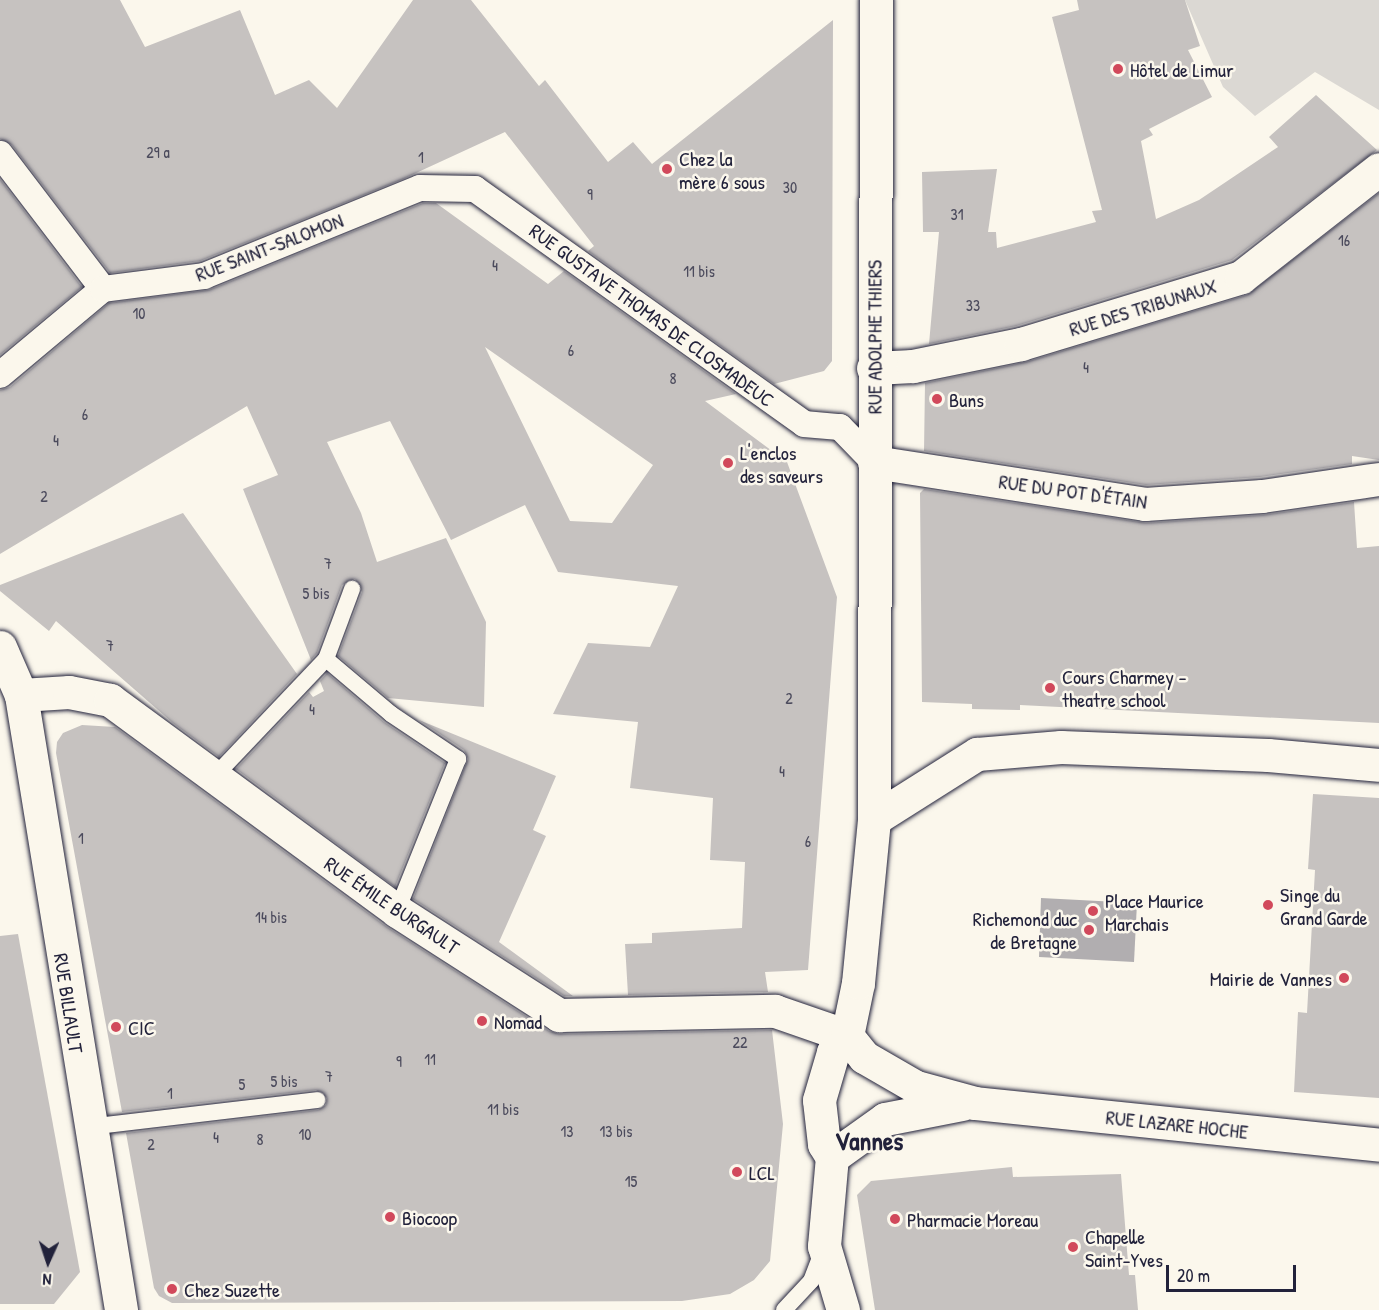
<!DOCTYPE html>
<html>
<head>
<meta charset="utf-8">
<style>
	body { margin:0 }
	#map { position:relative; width:1379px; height:1310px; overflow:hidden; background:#fbf7ec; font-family:"Patrick Hand",sans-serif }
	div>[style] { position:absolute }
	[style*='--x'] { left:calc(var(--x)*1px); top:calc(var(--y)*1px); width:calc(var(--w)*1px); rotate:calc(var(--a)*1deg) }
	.green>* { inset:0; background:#dbd8d3 }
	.water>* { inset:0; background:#b1aeb0 }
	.building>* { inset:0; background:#c6c2c0 }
	.roads { filter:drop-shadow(0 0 2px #22223b) drop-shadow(0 0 2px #22223b) }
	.service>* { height:16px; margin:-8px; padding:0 8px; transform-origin:8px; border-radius:8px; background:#fbf7ec }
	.pedestrian>* { height:26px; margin:-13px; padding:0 13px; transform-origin:13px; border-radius:13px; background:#fbf7ec }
	.minor>* { height:33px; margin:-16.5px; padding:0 16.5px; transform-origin:16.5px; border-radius:16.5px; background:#fbf7ec }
	.secondary>* { height:33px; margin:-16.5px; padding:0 16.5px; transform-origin:16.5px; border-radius:16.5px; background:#fbf7ec }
	.dots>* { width:16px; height:16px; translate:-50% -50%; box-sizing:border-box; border:3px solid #fbf7ec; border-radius:50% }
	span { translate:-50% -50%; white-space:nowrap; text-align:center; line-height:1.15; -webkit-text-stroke:5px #fbf7ec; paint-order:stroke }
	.number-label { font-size:16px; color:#4b4a5c }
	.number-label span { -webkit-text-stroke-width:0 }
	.poi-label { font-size:20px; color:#22223b }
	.left { translate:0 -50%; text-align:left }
	.right { translate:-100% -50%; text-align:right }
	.street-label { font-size:20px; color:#22223b }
	.district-label { font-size:26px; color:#22223b; font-weight:700 }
	.north { position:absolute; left:18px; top:1232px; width:60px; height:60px; -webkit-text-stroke:4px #fbf7ec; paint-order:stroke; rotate:183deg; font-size:16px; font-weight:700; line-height:24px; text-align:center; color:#22223b }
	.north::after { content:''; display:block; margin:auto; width:21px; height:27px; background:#22223b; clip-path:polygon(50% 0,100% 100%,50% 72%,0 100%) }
	.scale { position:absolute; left:1166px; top:1265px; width:130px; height:27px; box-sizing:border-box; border:3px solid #22223b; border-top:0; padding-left:8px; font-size:18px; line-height:21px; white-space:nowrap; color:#22223b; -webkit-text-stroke:4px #fbf7ec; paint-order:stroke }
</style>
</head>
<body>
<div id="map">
	<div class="green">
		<i style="clip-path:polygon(1185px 0,1379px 0,1379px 110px,1315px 72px,1255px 116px,1223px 87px)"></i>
	</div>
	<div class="water">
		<i style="clip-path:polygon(1041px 898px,1137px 903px,1134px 962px,1039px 957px)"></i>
	</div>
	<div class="building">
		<i style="clip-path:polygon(0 0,120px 0,145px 47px,240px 10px,275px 95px,309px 80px,337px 108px,413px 0,471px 0,539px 86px,545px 80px,608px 162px,633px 142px,652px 164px,833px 20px,832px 361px,824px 371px,774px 384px,588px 251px,594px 246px,505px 132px,403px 179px,200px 261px,110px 273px,12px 145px,0 139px)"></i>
		<i style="clip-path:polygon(1077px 0,1185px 0,1200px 46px,1188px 50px,1212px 97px,1149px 129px,1153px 135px,1141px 141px,1156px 219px,1199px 200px,1278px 147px,1269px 137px,1316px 95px,1377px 150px,1232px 260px,1016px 326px,929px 344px,939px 232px,923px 232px,922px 172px,997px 169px,988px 232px,996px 232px,997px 248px,1096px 222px,1092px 211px,1102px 210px,1052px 17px,1079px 10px)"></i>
		<i style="clip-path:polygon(0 179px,82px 287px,0 355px)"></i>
		<i style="clip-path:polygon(1379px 193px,1379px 460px,1352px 456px,1352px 464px,1260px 477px,1146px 485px,924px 451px,925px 383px,1026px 362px,1247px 295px)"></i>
		<i style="clip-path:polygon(evenodd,423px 203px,436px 203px,548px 284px,564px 271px,736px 394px,705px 401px,787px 462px,837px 597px,808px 970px,765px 972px,768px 992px,628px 995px,625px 944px,652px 943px,652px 933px,742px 928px,745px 862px,710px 860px,713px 798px,630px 788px,638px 722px,553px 714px,588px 643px,650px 647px,678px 586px,558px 572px,525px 505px,451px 540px,390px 421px,327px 442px,361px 513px,377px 562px,446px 538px,486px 622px,484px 707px,388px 698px,338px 656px,362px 592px,355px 579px,342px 585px,317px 653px,311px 660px,243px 489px,278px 475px,247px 406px,0 554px,0 390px,10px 387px,109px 303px,209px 290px,423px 203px,485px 347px,653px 465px,612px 523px,570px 521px,485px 347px)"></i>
		<i style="clip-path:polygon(924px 489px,1146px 523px,1263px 515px,1354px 502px,1357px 548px,1379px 546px,1379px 723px,1020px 705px,1020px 710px,972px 709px,972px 704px,922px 702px,920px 493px)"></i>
		<i style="clip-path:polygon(183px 513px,297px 674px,219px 757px,173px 723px,56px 621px,49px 631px,0 591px,0 585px)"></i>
		<i style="clip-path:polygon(327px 673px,384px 722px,445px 763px,395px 887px,236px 769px,309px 692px,313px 697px,324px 691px,320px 681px)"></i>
		<i style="clip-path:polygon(419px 720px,556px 776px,533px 830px,546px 836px,499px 942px,573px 996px,564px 996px,413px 899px,468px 759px,464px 750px)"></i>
		<i style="clip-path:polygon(82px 725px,115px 727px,387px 927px,549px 1031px,559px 1034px,772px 1030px,783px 1124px,770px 1261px,754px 1280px,730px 1294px,682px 1301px,172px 1303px,159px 1296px,154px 1288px,126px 1133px,318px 1110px,326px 1105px,327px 1098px,316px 1090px,122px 1112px,56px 753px,57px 742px,63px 733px)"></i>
		<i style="clip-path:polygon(1313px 794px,1379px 798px,1379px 1098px,1294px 1092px,1298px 1012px,1307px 1013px,1315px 870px,1308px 869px)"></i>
		<i style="clip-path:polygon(18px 934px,80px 1272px,54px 1304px,0 1304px,0 936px)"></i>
		<i style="clip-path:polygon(1012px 1167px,1013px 1177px,1121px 1174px,1129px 1275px,1135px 1275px,1138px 1310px,875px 1310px,857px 1195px,871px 1181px)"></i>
	</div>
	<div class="roads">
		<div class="service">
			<i style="--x:326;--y:659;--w:85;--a:40.2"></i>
			<i style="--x:391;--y:714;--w:81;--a:33.9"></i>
			<i style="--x:458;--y:759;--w:164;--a:111.9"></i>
			<i style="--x:213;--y:778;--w:164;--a:-46.5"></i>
			<i style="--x:326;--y:659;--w:75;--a:-69.6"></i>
			<i style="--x:88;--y:1127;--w:231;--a:-6.7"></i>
			<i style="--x:784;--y:1310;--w:40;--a:-47"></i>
			<i style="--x:811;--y:1281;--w:31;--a:-69"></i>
		</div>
		<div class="pedestrian">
			<i style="--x:0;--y:154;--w:170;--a:52.7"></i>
			<i style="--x:0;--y:375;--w:134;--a:-39.9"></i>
			<i style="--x:103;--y:289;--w:102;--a:-7.3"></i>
			<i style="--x:204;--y:276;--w:233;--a:-22.2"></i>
			<i style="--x:420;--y:188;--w:55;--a:1"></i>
			<i style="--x:475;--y:189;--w:404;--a:35.5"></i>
			<i style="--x:804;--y:424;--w:36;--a:5"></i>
			<i style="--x:840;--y:427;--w:49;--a:45.8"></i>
		</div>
		<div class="minor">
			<i style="--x:873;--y:368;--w:40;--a:-2.9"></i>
			<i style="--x:913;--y:366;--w:110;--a:-11.5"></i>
			<i style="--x:1021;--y:344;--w:230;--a:-16.9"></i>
			<i style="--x:1241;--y:277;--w:175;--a:-38"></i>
			<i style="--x:874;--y:462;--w:274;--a:8.8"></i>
			<i style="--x:1145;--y:504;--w:117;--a:-3.9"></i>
			<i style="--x:1262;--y:496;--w:118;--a:-8.3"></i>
			<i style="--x:0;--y:647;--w:52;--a:66.4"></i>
			<i style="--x:21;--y:695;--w:623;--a:80.76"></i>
			<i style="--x:21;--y:695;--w:48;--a:-3.6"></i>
			<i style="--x:69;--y:692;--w:42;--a:11"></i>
			<i style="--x:110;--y:700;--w:356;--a:36.3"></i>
			<i style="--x:397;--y:911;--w:193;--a:32.7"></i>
			<i style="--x:559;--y:1015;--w:216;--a:-1.1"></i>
			<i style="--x:775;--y:1011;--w:76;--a:19.1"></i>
			<i style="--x:847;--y:1036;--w:27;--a:51"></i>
			<i style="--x:864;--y:1057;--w:60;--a:30"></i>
			<i style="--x:916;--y:1087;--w:61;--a:15.2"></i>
			<i style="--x:975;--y:1103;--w:406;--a:5.9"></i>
			<i style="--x:874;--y:819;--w:122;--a:-32.3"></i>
			<i style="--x:977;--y:754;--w:84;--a:-4.8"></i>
			<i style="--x:1061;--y:747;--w:207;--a:2.2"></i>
			<i style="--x:1268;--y:755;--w:111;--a:5.1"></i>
			<i style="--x:832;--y:1157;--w:65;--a:-35.6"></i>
			<i style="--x:885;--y:1119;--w:78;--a:-11"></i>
		</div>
		<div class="secondary">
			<i style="--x:843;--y:1310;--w:67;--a:-106.5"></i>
			<i style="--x:824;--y:1246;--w:89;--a:-84.9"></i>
			<i style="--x:832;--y:1157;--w:15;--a:-122"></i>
			<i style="--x:824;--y:1144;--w:44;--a:-96.5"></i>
			<i style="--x:819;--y:1100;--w:50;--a:-73.7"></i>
			<i style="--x:833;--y:1052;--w:21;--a:-49"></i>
			<i style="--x:847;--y:1036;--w:54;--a:-78.3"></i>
			<i style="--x:858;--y:983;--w:165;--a:-84.4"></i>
			<i style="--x:874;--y:819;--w:819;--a:-89.86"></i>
		</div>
	</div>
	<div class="dots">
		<i style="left:1118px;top:69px;background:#d1495b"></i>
		<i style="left:667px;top:169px;background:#d1495b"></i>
		<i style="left:937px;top:399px;background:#d1495b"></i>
		<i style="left:728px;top:463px;background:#d1495b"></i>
		<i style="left:1050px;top:688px;background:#d1495b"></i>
		<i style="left:1268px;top:905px;background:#d1495b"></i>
		<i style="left:1093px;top:911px;background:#d1495b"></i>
		<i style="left:1089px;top:930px;background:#d1495b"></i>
		<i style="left:1344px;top:978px;background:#d1495b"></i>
		<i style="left:482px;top:1021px;background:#d1495b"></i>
		<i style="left:116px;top:1027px;background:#d1495b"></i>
		<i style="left:737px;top:1172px;background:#d1495b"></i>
		<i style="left:390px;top:1217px;background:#d1495b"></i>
		<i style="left:895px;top:1219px;background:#d1495b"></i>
		<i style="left:1073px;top:1247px;background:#d1495b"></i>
		<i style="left:172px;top:1289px;background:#d1495b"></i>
	</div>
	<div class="number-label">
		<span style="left:158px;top:152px">29 a</span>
		<span style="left:421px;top:157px">1</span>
		<span style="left:790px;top:187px">30</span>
		<span style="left:590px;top:194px">9</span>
		<span style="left:957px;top:214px">31</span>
		<span style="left:1344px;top:240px">16</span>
		<span style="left:495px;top:265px">4</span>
		<span style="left:699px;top:271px">11 bis</span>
		<span style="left:973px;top:305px">33</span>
		<span style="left:139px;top:313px">10</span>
		<span style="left:571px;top:350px">6</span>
		<span style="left:1086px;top:367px">4</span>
		<span style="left:673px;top:378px">8</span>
		<span style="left:85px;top:414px">6</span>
		<span style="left:56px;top:440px">4</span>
		<span style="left:44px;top:496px">2</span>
		<span style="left:328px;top:563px">7</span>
		<span style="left:316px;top:593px">5 bis</span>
		<span style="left:110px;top:645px">7</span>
		<span style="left:789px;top:698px">2</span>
		<span style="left:312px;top:709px">4</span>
		<span style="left:782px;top:771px">4</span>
		<span style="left:81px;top:838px">1</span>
		<span style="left:808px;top:841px">6</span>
		<span style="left:271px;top:917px">14 bis</span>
		<span style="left:740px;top:1042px">22</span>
		<span style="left:430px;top:1059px">11</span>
		<span style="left:399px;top:1061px">9</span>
		<span style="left:329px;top:1076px">7</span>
		<span style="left:284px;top:1081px">5 bis</span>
		<span style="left:242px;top:1084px">5</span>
		<span style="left:170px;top:1093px">1</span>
		<span style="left:503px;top:1109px">11 bis</span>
		<span style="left:567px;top:1131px">13</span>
		<span style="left:616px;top:1131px">13 bis</span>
		<span style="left:305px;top:1134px">10</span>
		<span style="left:216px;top:1137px">4</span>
		<span style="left:260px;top:1139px">8</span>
		<span style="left:151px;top:1144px">2</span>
		<span style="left:631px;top:1181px">15</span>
	</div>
	<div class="poi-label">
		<span class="left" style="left:1130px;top:69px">Hôtel de Limur</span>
		<span class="left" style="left:679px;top:170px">Chez la<br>mère 6 sous</span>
		<span class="left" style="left:949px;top:399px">Buns</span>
		<span class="left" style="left:740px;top:464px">L'enclos<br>des saveurs</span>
		<span class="left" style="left:1062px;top:688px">Cours Charmey -<br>theatre school</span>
		<span class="left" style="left:1280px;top:906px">Singe du<br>Grand Garde</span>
		<span class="left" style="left:1105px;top:912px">Place Maurice<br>Marchais</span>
		<span class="right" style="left:1077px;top:930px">Richemond duc<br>de Bretagne</span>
		<span class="right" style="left:1332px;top:978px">Mairie de Vannes</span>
		<span class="left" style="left:494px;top:1021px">Nomad</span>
		<span class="left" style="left:128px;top:1027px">CIC</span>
		<span class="left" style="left:749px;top:1172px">LCL</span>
		<span class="left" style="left:402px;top:1217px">Biocoop</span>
		<span class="left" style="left:907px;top:1219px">Pharmacie Moreau</span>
		<span class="left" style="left:1085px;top:1248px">Chapelle<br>Saint-Yves</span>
		<span class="left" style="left:184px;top:1289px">Chez Suzette</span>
	</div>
	<div class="street-label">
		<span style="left:269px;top:247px;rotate:-21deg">RUE SAINT-SALOMON</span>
		<span style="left:1143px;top:307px;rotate:-17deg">RUE DES TRIBUNAUX</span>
		<span style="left:652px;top:315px;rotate:36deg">RUE GUSTAVE THOMAS DE CLOSMADEUC</span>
		<span style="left:874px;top:337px;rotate:-90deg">RUE ADOLPHE THIERS</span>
		<span style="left:1073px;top:491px;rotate:8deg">RUE DU POT D'ÉTAIN</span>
		<span style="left:392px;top:905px;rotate:34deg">RUE ÉMILE BURGAULT</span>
		<span style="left:69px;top:1003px;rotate:81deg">RUE BILLAULT</span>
		<span style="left:1177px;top:1124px;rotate:6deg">RUE LAZARE HOCHE</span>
	</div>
	<div class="district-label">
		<span style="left:869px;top:1141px">Vannes</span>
	</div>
	<div class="north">N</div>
	<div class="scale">20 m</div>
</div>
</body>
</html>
